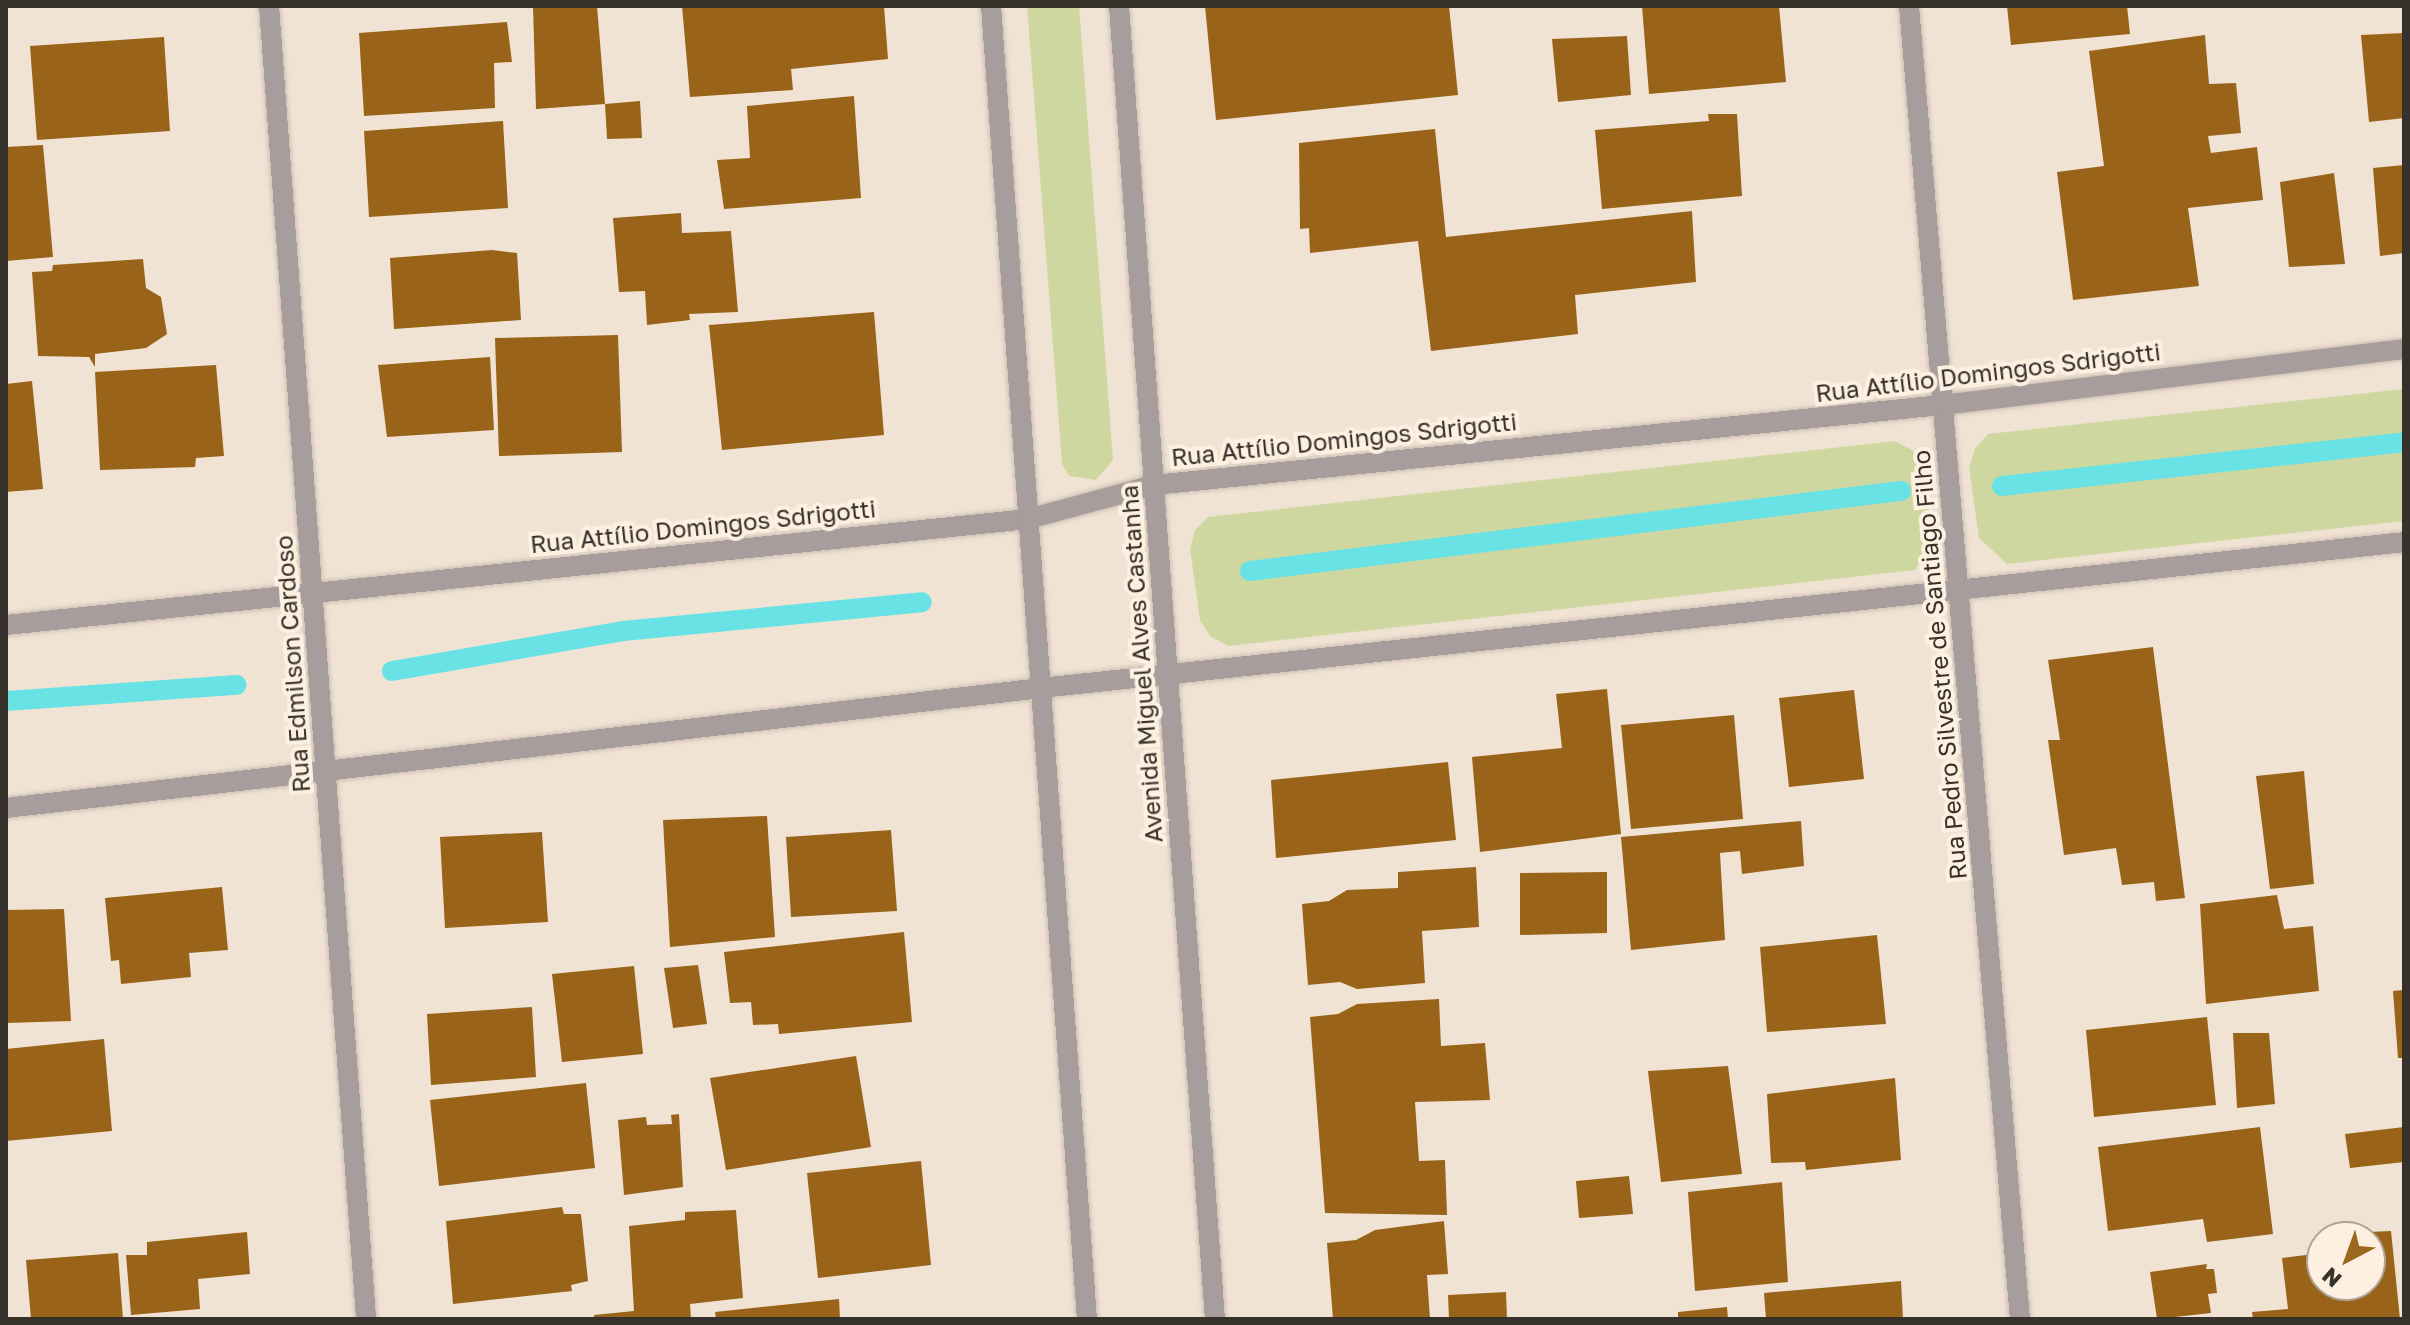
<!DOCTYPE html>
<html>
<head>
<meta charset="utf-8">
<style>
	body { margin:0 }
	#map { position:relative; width:2410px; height:1325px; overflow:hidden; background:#f1e3d4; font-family:"Golos Text",sans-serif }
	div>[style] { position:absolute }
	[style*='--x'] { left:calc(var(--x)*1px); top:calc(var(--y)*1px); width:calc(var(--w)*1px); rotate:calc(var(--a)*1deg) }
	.green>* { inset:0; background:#cfd7a0 }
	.stream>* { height:20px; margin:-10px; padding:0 10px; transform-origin:10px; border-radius:10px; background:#68e2e4 }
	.building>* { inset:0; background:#996319 }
	.roads { filter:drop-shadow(0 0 2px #ccbfb2) drop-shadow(0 0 2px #ccbfb2) }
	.minor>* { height:20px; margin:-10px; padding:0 10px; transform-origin:10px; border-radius:10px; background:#a79d9d }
	.tertiary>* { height:20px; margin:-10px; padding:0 10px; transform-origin:10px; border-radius:10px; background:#a79d9d }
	span { translate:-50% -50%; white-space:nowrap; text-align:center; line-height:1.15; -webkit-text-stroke:8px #fef0e1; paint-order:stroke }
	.street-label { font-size:24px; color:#36312b }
	.frame { position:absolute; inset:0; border:8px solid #36312b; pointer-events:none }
	.north { position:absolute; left:2306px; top:1221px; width:80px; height:80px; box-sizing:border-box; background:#fef0e1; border:2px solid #aea498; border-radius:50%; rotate:221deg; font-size:22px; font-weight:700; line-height:32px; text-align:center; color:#36312b }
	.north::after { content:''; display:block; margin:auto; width:28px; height:36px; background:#9c671f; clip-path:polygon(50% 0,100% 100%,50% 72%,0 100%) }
</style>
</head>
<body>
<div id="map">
	<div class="green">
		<i style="clip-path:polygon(1027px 6px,1079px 6px,1113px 460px,1096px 480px,1069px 476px,1062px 464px)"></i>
		<i style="clip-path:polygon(2404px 389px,2404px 521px,2007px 564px,1979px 538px,1969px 467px,1975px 449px,1988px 434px)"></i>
		<i style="clip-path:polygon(1895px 441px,1912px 450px,1923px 467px,1933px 537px,1915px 570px,1228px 646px,1210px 636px,1200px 620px,1190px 549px,1195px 530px,1208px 517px)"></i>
	</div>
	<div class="stream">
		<i style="--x:2002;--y:486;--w:404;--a:-6.2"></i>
		<i style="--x:1250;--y:571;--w:656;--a:-7.01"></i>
		<i style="--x:392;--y:671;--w:234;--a:-9.8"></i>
		<i style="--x:623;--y:631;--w:300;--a:-5.5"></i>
		<i style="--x:6;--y:701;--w:231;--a:-4"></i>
	</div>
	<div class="building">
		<i style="clip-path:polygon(533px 6px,597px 6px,605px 104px,536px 109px)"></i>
		<i style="clip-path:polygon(682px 6px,884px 6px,888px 59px,791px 69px,793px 90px,690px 97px)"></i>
		<i style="clip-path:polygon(1205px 6px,1449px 6px,1458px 95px,1216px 120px)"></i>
		<i style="clip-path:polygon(1642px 6px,1779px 6px,1786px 82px,1649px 94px)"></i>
		<i style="clip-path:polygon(2007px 6px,2127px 6px,2130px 34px,2011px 45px)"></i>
		<i style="clip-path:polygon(507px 22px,512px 62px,494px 63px,495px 108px,364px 116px,359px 33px)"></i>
		<i style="clip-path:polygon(2404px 33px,2404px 118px,2369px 122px,2361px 35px)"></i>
		<i style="clip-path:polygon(2205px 35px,2209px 84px,2236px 83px,2241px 133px,2208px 136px,2211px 153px,2257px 147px,2263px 200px,2188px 208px,2199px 286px,2073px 300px,2057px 172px,2104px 166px,2089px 51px)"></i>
		<i style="clip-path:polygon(1627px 36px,1631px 95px,1558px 102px,1552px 39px)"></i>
		<i style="clip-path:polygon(164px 37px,170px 131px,37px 140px,30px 46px)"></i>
		<i style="clip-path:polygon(854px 96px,861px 198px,724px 209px,717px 160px,750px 158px,747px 106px)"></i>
		<i style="clip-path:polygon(640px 101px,642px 138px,607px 139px,605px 104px)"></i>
		<i style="clip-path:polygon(1708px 114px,1737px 114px,1742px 196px,1602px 209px,1595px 130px,1709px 121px)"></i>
		<i style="clip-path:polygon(503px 121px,508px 208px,369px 217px,364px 131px)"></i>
		<i style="clip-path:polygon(1435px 129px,1446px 237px,1692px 211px,1696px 282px,1575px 295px,1578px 334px,1431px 351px,1418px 241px,1310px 253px,1309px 228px,1300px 229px,1299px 143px)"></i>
		<i style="clip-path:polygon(43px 145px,53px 257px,6px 261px,6px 147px)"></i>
		<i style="clip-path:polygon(2404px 165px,2404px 253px,2380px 256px,2373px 168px)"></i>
		<i style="clip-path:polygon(2334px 173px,2345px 264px,2289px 267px,2280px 182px)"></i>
		<i style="clip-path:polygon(681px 213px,682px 233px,731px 231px,738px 312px,689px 314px,690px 320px,647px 325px,645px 291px,619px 292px,613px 218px)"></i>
		<i style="clip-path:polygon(492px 250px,517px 253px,521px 320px,394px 329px,390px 258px)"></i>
		<i style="clip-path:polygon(143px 259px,146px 288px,161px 297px,167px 334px,146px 348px,95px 354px,95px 367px,89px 357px,38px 356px,32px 272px,52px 271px,53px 265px)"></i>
		<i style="clip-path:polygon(874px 312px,884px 435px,722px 450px,709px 325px)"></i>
		<i style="clip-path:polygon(618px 335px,622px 452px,499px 456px,495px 338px)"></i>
		<i style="clip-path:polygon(490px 357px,494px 430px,387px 437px,378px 365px)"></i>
		<i style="clip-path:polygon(216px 365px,224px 456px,196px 458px,195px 467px,100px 470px,95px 372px)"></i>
		<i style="clip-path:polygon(32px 381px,43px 489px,6px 492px,6px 384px)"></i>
		<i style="clip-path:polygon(2153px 647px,2185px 898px,2156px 901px,2154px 882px,2122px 885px,2116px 848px,2064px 855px,2048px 740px,2060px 740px,2048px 660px)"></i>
		<i style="clip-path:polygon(1607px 689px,1621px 834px,1480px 852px,1472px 757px,1562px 748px,1556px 694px)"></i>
		<i style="clip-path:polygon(1854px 690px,1864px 779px,1789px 787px,1779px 698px)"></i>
		<i style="clip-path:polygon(1734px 715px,1743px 819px,1631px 829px,1621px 725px)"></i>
		<i style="clip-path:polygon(1448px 762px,1456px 840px,1276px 858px,1271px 780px)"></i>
		<i style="clip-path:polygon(2304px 771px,2314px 884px,2270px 889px,2256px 776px)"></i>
		<i style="clip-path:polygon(767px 816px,775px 937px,670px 947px,663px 820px)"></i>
		<i style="clip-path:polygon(1801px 821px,1804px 866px,1742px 874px,1740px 851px,1720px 853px,1725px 940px,1631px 950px,1621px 837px)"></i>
		<i style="clip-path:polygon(891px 830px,897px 911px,791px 917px,786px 837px)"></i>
		<i style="clip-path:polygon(542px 832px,548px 922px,445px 928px,440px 837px)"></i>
		<i style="clip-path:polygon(1476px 867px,1479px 927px,1422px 931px,1425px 983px,1357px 989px,1340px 982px,1308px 985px,1302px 904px,1329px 901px,1347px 890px,1398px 888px,1398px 872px)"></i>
		<i style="clip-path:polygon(1607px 872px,1607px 933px,1520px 935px,1520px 873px)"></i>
		<i style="clip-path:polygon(222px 887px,228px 950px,189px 953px,191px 977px,121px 984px,119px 960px,111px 961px,105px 898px)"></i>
		<i style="clip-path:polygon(2277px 895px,2284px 929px,2313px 926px,2319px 991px,2206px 1004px,2200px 904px)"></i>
		<i style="clip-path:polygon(64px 909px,71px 1021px,6px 1023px,6px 910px)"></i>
		<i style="clip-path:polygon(904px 932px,912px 1022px,779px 1034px,778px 1024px,753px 1025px,751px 1002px,730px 1003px,724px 952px)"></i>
		<i style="clip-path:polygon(1877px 935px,1886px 1024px,1767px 1032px,1760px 947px)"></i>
		<i style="clip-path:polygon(698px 965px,707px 1024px,673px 1028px,664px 968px)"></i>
		<i style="clip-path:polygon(634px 966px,643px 1054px,562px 1062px,552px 974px)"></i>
		<i style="clip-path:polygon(2404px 990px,2404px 1058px,2398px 1058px,2393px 991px)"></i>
		<i style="clip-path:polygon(1439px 999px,1441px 1046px,1485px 1043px,1490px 1100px,1415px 1102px,1419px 1161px,1445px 1160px,1447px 1215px,1325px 1213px,1310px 1017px,1338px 1014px,1357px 1004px)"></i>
		<i style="clip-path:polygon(532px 1007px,536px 1077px,431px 1085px,427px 1014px)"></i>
		<i style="clip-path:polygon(2207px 1017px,2216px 1105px,2094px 1117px,2086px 1030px)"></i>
		<i style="clip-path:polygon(2233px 1033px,2269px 1033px,2275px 1104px,2237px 1108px)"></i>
		<i style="clip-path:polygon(104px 1039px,112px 1131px,6px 1141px,6px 1049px)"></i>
		<i style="clip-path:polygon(856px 1056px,871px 1147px,726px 1170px,710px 1078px)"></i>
		<i style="clip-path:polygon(1728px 1066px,1742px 1174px,1661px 1182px,1648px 1071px)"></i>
		<i style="clip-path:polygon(1895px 1078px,1901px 1160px,1806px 1170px,1805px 1162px,1771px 1163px,1767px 1094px)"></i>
		<i style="clip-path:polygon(586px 1083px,595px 1168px,439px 1186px,430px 1100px)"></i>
		<i style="clip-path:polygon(679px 1114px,683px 1187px,624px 1195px,618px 1120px,646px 1117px,647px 1125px,672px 1124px,671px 1115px)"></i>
		<i style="clip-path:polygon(2260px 1127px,2273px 1234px,2207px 1242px,2203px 1219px,2108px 1231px,2098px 1147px)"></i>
		<i style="clip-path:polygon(2404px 1127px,2404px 1162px,2350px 1168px,2345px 1134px)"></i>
		<i style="clip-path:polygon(921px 1161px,931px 1265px,818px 1278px,807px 1173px)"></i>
		<i style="clip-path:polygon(1629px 1176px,1633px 1214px,1579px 1218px,1576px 1181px)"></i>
		<i style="clip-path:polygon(1782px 1182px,1788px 1282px,1695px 1291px,1688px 1192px)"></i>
		<i style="clip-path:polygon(562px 1207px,564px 1214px,581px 1214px,588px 1281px,571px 1285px,572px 1291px,453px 1304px,446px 1221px)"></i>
		<i style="clip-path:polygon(736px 1210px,743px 1298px,690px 1304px,691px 1319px,594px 1319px,594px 1315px,634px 1311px,629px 1226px,685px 1220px,685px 1212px)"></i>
		<i style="clip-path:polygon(1444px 1221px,1448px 1274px,1427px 1275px,1430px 1319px,1333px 1319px,1327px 1243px,1356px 1240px,1375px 1230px)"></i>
		<i style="clip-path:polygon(2391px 1231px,2400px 1319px,2253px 1319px,2252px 1312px,2288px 1309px,2282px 1258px,2322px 1253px,2322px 1285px,2370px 1285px,2370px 1237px,2346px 1233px)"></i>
		<i style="clip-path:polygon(247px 1232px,250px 1274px,198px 1279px,200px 1309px,131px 1315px,126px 1255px,147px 1255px,147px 1242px)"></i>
		<i style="clip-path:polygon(118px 1253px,123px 1319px,31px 1319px,26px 1260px)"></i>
		<i style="clip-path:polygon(2207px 1264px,2206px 1269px,2214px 1269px,2217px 1293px,2208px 1294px,2211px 1313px,2157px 1319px,2150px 1272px)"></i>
		<i style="clip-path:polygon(1901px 1281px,1903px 1319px,1766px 1319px,1764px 1293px)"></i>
		<i style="clip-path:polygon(1506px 1292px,1507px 1319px,1449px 1319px,1448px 1295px)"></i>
		<i style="clip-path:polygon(839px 1299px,840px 1319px,716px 1319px,715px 1312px)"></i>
		<i style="clip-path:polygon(1727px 1307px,1728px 1319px,1678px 1319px,1678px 1312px)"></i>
	</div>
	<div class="roads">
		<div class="minor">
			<i style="--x:269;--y:6;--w:1317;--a:85.77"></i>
			<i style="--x:1909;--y:6;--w:1318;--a:85.17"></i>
			<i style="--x:6;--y:625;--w:1027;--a:-5.92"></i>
			<i style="--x:1028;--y:519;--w:131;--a:-15.1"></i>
			<i style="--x:1154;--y:485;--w:792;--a:-5.8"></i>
			<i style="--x:1942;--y:405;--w:465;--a:-6.9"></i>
			<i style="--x:6;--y:808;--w:1042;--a:-6.61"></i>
			<i style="--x:1041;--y:688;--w:1371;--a:-6.11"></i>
		</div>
		<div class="tertiary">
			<i style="--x:991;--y:6;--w:1317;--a:85.82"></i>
			<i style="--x:1119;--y:6;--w:1317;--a:85.82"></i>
		</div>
	</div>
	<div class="street-label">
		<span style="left:1988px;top:372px;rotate:-7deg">Rua Attílio Domingos Sdrigotti</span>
		<span style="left:1344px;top:439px;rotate:-6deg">Rua Attílio Domingos Sdrigotti</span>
		<span style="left:703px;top:526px;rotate:-6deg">Rua Attílio Domingos Sdrigotti</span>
		<span style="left:292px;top:664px;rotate:-94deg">Rua Edmilson Cardoso</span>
		<span style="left:1141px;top:664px;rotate:-94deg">Avenida Miguel Alves Castanha</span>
		<span style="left:1939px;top:665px;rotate:-95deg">Rua Pedro Silvestre de Santiago Filho</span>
	</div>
	<div class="frame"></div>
	<div class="north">N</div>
</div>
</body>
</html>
